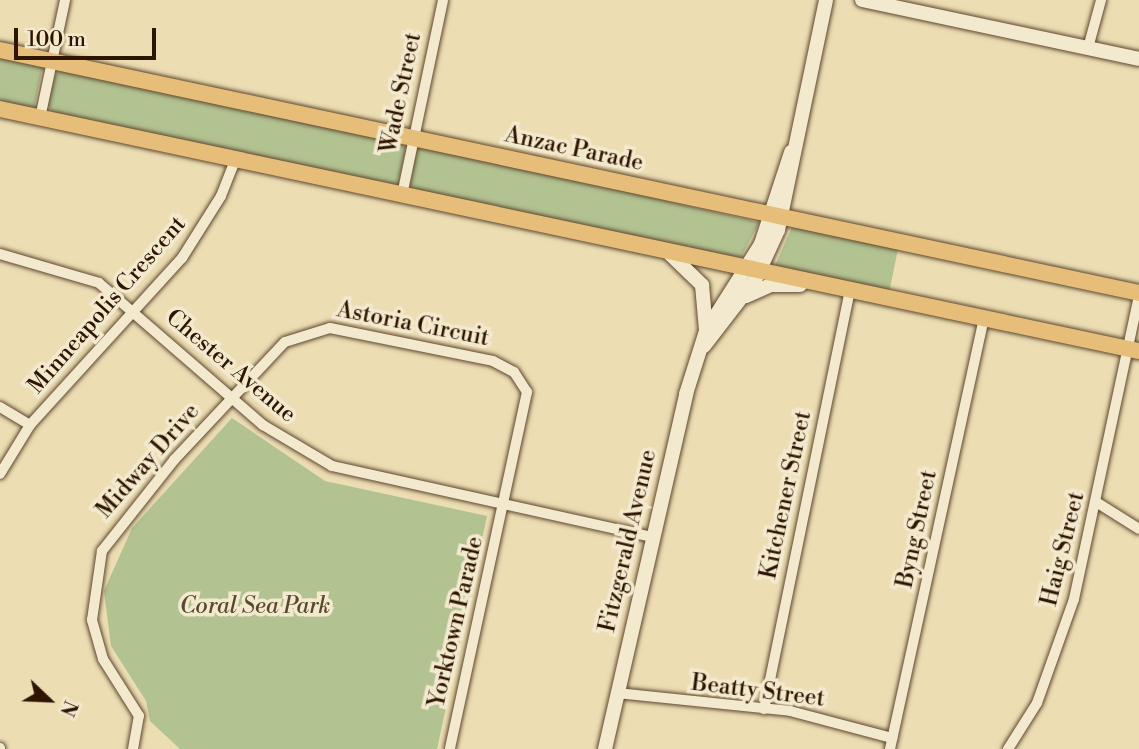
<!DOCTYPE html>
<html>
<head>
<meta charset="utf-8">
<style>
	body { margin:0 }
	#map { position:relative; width:1139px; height:749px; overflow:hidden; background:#ecddb3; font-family:"Libre Bodoni",serif }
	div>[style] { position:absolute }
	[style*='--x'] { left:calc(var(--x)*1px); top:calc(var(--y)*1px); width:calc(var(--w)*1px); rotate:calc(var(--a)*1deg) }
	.green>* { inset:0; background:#b2c291 }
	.roads { filter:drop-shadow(0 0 2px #5e472d) drop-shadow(0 0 2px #5e472d) }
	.street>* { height:10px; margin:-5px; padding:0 5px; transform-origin:5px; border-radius:5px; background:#f3e9ce }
	.secondary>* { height:14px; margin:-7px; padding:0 7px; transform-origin:7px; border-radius:7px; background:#f3e9ce }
	.primary>* { height:16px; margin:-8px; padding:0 8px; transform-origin:8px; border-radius:8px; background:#e6be7a }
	span { translate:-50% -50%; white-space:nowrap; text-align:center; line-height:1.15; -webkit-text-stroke:7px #f3e9ce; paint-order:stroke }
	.street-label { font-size:23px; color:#2e1500 }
	.park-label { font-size:23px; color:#56492c; font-style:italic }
	.north { position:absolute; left:14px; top:665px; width:70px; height:70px; -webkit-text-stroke:5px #f3e9ce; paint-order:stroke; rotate:113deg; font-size:19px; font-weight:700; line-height:28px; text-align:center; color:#2e1500 }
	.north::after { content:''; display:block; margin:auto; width:24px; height:32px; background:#2e1500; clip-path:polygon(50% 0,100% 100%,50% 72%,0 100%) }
	.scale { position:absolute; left:14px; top:28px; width:142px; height:32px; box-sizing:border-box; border:4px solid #2e1500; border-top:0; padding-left:9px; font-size:21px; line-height:24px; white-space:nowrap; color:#2e1500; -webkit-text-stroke:5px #f3e9ce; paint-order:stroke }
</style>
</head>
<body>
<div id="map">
	<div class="green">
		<i style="clip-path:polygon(0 53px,43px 65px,34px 108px,0 103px)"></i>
		<i style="clip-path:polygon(64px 68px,397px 140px,406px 148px,398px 185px,55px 115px,47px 104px,52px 78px)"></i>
		<i style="clip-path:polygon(424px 145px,758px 222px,758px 225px,740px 259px,416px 192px,410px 185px,417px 149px)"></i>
		<i style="clip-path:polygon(792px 227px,898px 249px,889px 293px,774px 268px)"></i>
		<i style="clip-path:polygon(232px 418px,325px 481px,487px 516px,437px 749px,180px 749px,150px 721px,146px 701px,111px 646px,104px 591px,132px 528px)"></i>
	</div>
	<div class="roads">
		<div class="street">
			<i style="--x:1088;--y:48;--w:50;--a:-74.8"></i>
			<i style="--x:40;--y:118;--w:121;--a:-78"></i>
			<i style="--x:402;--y:195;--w:199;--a:-78.1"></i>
			<i style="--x:0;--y:254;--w:103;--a:16.3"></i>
			<i style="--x:99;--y:283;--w:217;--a:40.9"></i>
			<i style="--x:263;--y:425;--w:80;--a:30.7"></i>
			<i style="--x:332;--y:466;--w:327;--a:12.5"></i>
			<i style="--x:0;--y:407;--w:35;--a:31"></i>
			<i style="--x:0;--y:474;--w:57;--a:-58.5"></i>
			<i style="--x:30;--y:425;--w:226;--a:-47.7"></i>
			<i style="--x:182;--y:258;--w:73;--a:-57.8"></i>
			<i style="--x:221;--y:196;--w:41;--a:-68.5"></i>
			<i style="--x:1096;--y:502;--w:51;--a:32.1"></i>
			<i style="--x:617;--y:693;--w:174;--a:5.9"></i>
			<i style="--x:790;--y:711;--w:106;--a:14.8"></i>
			<i style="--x:764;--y:709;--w:428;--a:-78.4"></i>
			<i style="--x:0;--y:748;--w:1;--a:90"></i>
			<i style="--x:133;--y:749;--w:34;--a:-80"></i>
			<i style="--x:139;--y:716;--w:67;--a:-122.3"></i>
			<i style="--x:103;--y:659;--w:41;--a:-105.8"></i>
			<i style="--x:92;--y:620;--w:70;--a:-81.8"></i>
			<i style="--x:102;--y:551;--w:116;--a:-51.6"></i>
			<i style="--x:174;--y:460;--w:162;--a:-46.8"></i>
			<i style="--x:285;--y:342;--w:47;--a:-17.3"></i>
			<i style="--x:330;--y:328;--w:166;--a:11.4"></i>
			<i style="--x:493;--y:361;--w:24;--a:28"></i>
			<i style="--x:514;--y:372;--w:24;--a:57"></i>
			<i style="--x:527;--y:392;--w:365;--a:102.2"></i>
			<i style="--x:890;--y:749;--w:440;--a:-77.7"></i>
			<i style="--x:1008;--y:749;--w:54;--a:-57.8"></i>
			<i style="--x:1037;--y:703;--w:110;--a:-70.4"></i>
			<i style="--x:1074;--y:599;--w:311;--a:-77.9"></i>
		</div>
		<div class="secondary">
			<i style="--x:862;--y:0;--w:283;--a:12"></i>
			<i style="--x:670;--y:254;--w:45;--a:44.1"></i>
			<i style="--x:702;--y:285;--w:45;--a:84.9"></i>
			<i style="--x:746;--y:296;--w:27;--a:-24"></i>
			<i style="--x:771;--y:285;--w:29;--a:0"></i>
			<i style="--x:704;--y:346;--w:83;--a:-52.3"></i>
			<i style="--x:755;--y:280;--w:55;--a:-65.3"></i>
			<i style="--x:778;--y:230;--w:235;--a:-78.2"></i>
			<i style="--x:605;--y:749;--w:364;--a:-77.1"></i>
			<i style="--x:686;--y:394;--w:66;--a:-72.4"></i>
			<i style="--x:706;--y:331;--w:103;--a:-57.7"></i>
			<i style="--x:761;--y:244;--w:97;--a:-71.9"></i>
		</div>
		<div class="primary">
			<i style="--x:0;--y:50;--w:1165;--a:12.04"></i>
			<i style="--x:0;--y:109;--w:1164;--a:12"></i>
		</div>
	</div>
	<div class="street-label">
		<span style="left:401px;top:93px;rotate:-78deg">Wade Street</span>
		<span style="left:574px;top:149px;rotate:12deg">Anzac Parade</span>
		<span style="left:107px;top:305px;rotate:-49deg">Minneapolis Crescent</span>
		<span style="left:413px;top:324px;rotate:11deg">Astoria Circuit</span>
		<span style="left:231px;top:366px;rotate:40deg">Chester Avenue</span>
		<span style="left:148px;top:461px;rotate:-49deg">Midway Drive</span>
		<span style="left:786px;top:495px;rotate:-78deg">Kitchener Street</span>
		<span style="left:917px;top:529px;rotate:-78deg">Byng Street</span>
		<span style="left:628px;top:541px;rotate:-77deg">Fitzgerald Avenue</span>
		<span style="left:1063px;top:549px;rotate:-76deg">Haig Street</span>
		<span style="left:456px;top:622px;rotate:-77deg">Yorktown Parade</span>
		<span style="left:758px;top:691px;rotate:7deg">Beatty Street</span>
	</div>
	<div class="park-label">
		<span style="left:255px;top:606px">Coral Sea Park</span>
	</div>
	<div class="north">N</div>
	<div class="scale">100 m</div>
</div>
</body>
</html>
